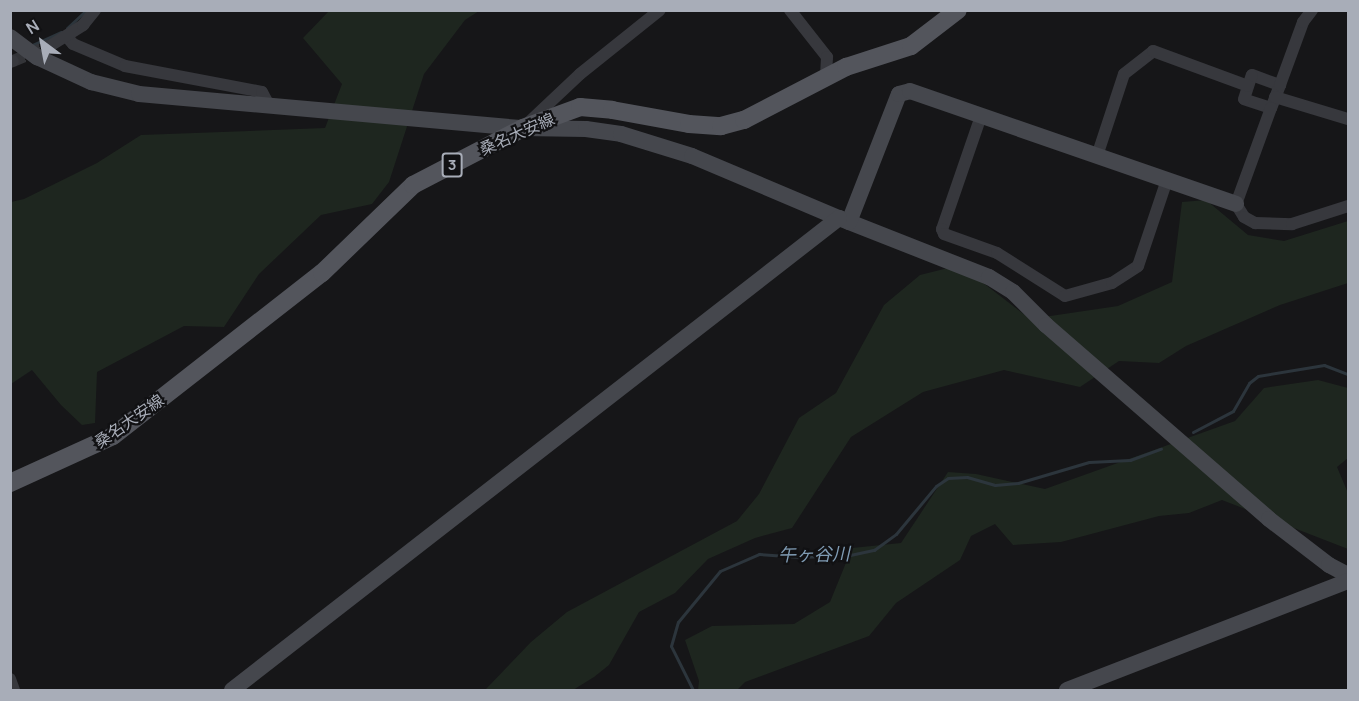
<!DOCTYPE html>
<html>
<head>
<meta charset="utf-8">
<style>
	body { margin:0 }
	#map { position:relative; width:1359px; height:701px; overflow:hidden; background:#161618; font-family:Manrope,"Noto Sans JP",sans-serif }
	div>[style] { position:absolute }
	[style*='--x'] { left:calc(var(--x)*1px); top:calc(var(--y)*1px); width:calc(var(--w)*1px); rotate:calc(var(--a)*1deg) }
	.green>* { inset:0; background:#1e261f }
	.stream>* { height:3px; margin:-1.5px; padding:0 1.5px; transform-origin:1.5px; border-radius:1.5px; background:#2c353c }
	.street-tunnel>* { height:12px; margin-top:-6px; transform-origin:0; background:repeating-linear-gradient(90deg,#333438 0 12px,transparent 0 18px) }
	.street>* { height:12px; margin:-6px; padding:0 6px; transform-origin:6px; border-radius:6px; background:#37383d }
	.secondary>* { height:16px; margin:-8px; padding:0 8px; transform-origin:8px; border-radius:8px; background:#45474d }
	.primary>* { height:18px; margin:-9px; padding:0 9px; transform-origin:9px; border-radius:9px; background:#53555c }
	.secondary-bridge>* { height:16px; margin:-8px; padding:0 8px; transform-origin:8px; border-radius:8px; background:#45474d }
	span { translate:-50% -50%; white-space:nowrap; text-align:center; line-height:1.15; -webkit-text-stroke:4.5px #111113; paint-order:stroke }
	.shield-label span { padding:2px 4px; background:#111113; border:2px solid; border-radius:4px; -webkit-text-stroke-width:0 }
	.shield-label { font-size:15px; color:#a8adb8; font-weight:700 }
	.street-label { font-size:16px; color:#a8adb8 }
	.water-label { font-size:18px; color:#7f9bb3; font-style:italic }
	.frame { position:absolute; inset:0; border:12px solid #a8adb8; pointer-events:none }
	.north { position:absolute; left:12px; top:12px; width:60px; height:60px; -webkit-text-stroke:4px #111113; paint-order:stroke; rotate:328deg; font-size:16px; font-weight:700; line-height:24px; text-align:center; color:#a8adb8 }
	.north::after { content:''; display:block; margin:auto; width:21px; height:27px; background:#a8adb8; clip-path:polygon(50% 0,100% 100%,50% 72%,0 100%) }
</style>
</head>
<body>
<div id="map">
	<div class="green">
		<i style="clip-path:polygon(329px 11px,479px 11px,465px 20px,424px 74px,389px 182px,372px 204px,321px 215px,259px 274px,224px 327px,184px 326px,97px 372px,95px 423px,82px 425px,61px 405px,32px 370px,11px 384px,11px 202px,24px 199px,97px 163px,141px 135px,325px 128px,342px 84px,303px 38px)"></i>
		<i style="clip-path:polygon(1206px 200px,1248px 235px,1284px 241px,1348px 221px,1348px 283px,1280px 305px,1186px 346px,1159px 363px,1119px 361px,1080px 387px,1004px 370px,923px 392px,851px 437px,792px 528px,755px 538px,708px 559px,675px 593px,639px 612px,609px 665px,594px 677px,573px 690px,485px 690px,531px 642px,567px 612px,737px 521px,759px 494px,799px 418px,836px 393px,884px 305px,920px 275px,960px 265px,1030px 319px,1118px 306px,1172px 282px,1182px 202px)"></i>
		<i style="clip-path:polygon(1318px 380px,1348px 388px,1348px 458px,1337px 467px,1348px 493px,1348px 549px,1222px 500px,1189px 513px,1159px 516px,1061px 542px,1013px 545px,995px 524px,971px 536px,960px 560px,896px 603px,869px 636px,745px 682px,737px 690px,698px 690px,699px 681px,685px 640px,712px 626px,794px 624px,830px 602px,852px 548px,901px 543px,948px 472px,976px 474px,1045px 489px,1235px 421px,1264px 388px)"></i>
	</div>
	<div class="stream">
		<i style="--x:67;--y:28;--w:26;--a:-43"></i>
		<i style="--x:32;--y:45;--w:32;--a:-24"></i>
		<i style="--x:1193;--y:432;--w:45;--a:-27.7"></i>
		<i style="--x:1233;--y:411;--w:32;--a:-60"></i>
		<i style="--x:1249;--y:383;--w:11;--a:-38"></i>
		<i style="--x:1258;--y:376;--w:67;--a:-9.5"></i>
		<i style="--x:1324;--y:365;--w:26;--a:21"></i>
		<i style="--x:693;--y:690;--w:49;--a:-116.6"></i>
		<i style="--x:671;--y:646;--w:25;--a:-74"></i>
		<i style="--x:678;--y:622;--w:66;--a:-50.5"></i>
		<i style="--x:720;--y:571;--w:43;--a:-23.6"></i>
		<i style="--x:759;--y:554;--w:41;--a:4.2"></i>
		<i style="--x:800;--y:557;--w:50;--a:-2.3"></i>
		<i style="--x:850;--y:555;--w:25;--a:-12"></i>
		<i style="--x:874;--y:550;--w:27;--a:-36"></i>
		<i style="--x:896;--y:534;--w:62;--a:-50.2"></i>
		<i style="--x:936;--y:486;--w:14;--a:-34"></i>
		<i style="--x:948;--y:478;--w:19;--a:-3"></i>
		<i style="--x:967;--y:477;--w:29;--a:16"></i>
		<i style="--x:995;--y:485;--w:23;--a:-5"></i>
		<i style="--x:1018;--y:483;--w:74;--a:-16.5"></i>
		<i style="--x:1089;--y:462;--w:41;--a:-2.8"></i>
		<i style="--x:1130;--y:460;--w:33;--a:-20"></i>
	</div>
	<div class="street-tunnel">
		<i style="--x:13;--y:61;--w:43;--a:-23"></i>
	</div>
	<div class="street">
		<i style="--x:790;--y:10;--w:60;--a:51.8"></i>
		<i style="--x:827;--y:57;--w:19;--a:93"></i>
		<i style="--x:67;--y:37;--w:9;--a:49"></i>
		<i style="--x:73;--y:44;--w:56;--a:22.9"></i>
		<i style="--x:125;--y:66;--w:139;--a:10.7"></i>
		<i style="--x:262;--y:92;--w:15;--a:62"></i>
		<i style="--x:53;--y:44;--w:36;--a:-32"></i>
		<i style="--x:83;--y:25;--w:19;--a:-51"></i>
		<i style="--x:10;--y:62;--w:3;--a:-18"></i>
		<i style="--x:1252;--y:75;--w:30;--a:20"></i>
		<i style="--x:1280;--y:85;--w:25;--a:111"></i>
		<i style="--x:1271;--y:108;--w:28;--a:-162"></i>
		<i style="--x:1244;--y:99;--w:25;--a:-72"></i>
		<i style="--x:1280;--y:85;--w:67;--a:-69.9"></i>
		<i style="--x:1303;--y:22;--w:15;--a:-53"></i>
		<i style="--x:1275;--y:97;--w:76;--a:16.8"></i>
		<i style="--x:1271;--y:108;--w:102;--a:110"></i>
		<i style="--x:1236;--y:204;--w:15;--a:58"></i>
		<i style="--x:1244;--y:217;--w:13;--a:29"></i>
		<i style="--x:1255;--y:223;--w:37;--a:2"></i>
		<i style="--x:1292;--y:224;--w:59;--a:-17.8"></i>
		<i style="--x:981;--y:116;--w:120;--a:109"></i>
		<i style="--x:942;--y:229;--w:5;--a:68"></i>
		<i style="--x:944;--y:234;--w:56;--a:19.7"></i>
		<i style="--x:997;--y:253;--w:80;--a:32.3"></i>
		<i style="--x:1065;--y:296;--w:49;--a:-15.5"></i>
		<i style="--x:1112;--y:283;--w:31;--a:-33"></i>
		<i style="--x:1138;--y:266;--w:91;--a:-71.4"></i>
		<i style="--x:528;--y:123;--w:71;--a:-43.3"></i>
		<i style="--x:580;--y:74;--w:102;--a:-38.7"></i>
		<i style="--x:1097;--y:156;--w:86;--a:-71.8"></i>
		<i style="--x:1124;--y:74;--w:37;--a:-38"></i>
		<i style="--x:1153;--y:51;--w:101;--a:20.2"></i>
		<i style="--x:10;--y:679;--w:12;--a:70"></i>
	</div>
	<div class="secondary">
		<i style="--x:37;--y:57;--w:60;--a:24.8"></i>
		<i style="--x:91;--y:82;--w:49;--a:14"></i>
		<i style="--x:139;--y:94;--w:386;--a:5.1"></i>
		<i style="--x:523;--y:128;--w:63;--a:0.9"></i>
		<i style="--x:586;--y:129;--w:35;--a:8"></i>
		<i style="--x:621;--y:134;--w:74;--a:17.2"></i>
		<i style="--x:692;--y:156;--w:160;--a:22.9"></i>
		<i style="--x:839;--y:218;--w:161;--a:21.5"></i>
		<i style="--x:989;--y:277;--w:28;--a:32"></i>
		<i style="--x:1013;--y:292;--w:47;--a:45"></i>
		<i style="--x:1046;--y:325;--w:296;--a:41"></i>
		<i style="--x:1269;--y:519;--w:76;--a:37.5"></i>
		<i style="--x:1329;--y:565;--w:21;--a:28"></i>
		<i style="--x:849;--y:222;--w:137;--a:-68.7"></i>
		<i style="--x:899;--y:94;--w:11;--a:-15"></i>
		<i style="--x:910;--y:91;--w:345;--a:19.1"></i>
		<i style="--x:232;--y:690;--w:769;--a:-37.87"></i>
		<i style="--x:1067;--y:690;--w:301;--a:-21.2"></i>
	</div>
	<div class="primary">
		<i style="--x:10;--y:483;--w:113;--a:-24.5"></i>
		<i style="--x:113;--y:436;--w:265;--a:-38"></i>
		<i style="--x:322;--y:273;--w:127;--a:-44"></i>
		<i style="--x:413;--y:185;--w:124;--a:-27.4"></i>
		<i style="--x:523;--y:128;--w:61;--a:-20.2"></i>
		<i style="--x:580;--y:107;--w:32;--a:5"></i>
		<i style="--x:612;--y:110;--w:78;--a:10.3"></i>
		<i style="--x:689;--y:124;--w:32;--a:4"></i>
		<i style="--x:721;--y:126;--w:24;--a:-15"></i>
		<i style="--x:744;--y:120;--w:115;--a:-27.5"></i>
		<i style="--x:846;--y:67;--w:68;--a:-17.9"></i>
		<i style="--x:911;--y:46;--w:59;--a:-37.5"></i>
	</div>
	<div class="secondary-bridge">
		<i style="--x:10;--y:37;--w:34;--a:37"></i>
	</div>
	<div class="shield-label">
		<span style="left:452px;top:165px">3</span>
	</div>
	<div class="street-label">
		<span style="left:517px;top:134px;rotate:-24deg">桑名大安線</span>
		<span style="left:129px;top:421px;rotate:-35deg">桑名大安線</span>
	</div>
	<div class="water-label">
		<span style="left:814px;top:554px;rotate:-1deg">午ヶ谷川</span>
	</div>
	<div class="frame"></div>
	<div class="north">N</div>
</div>
</body>
</html>
